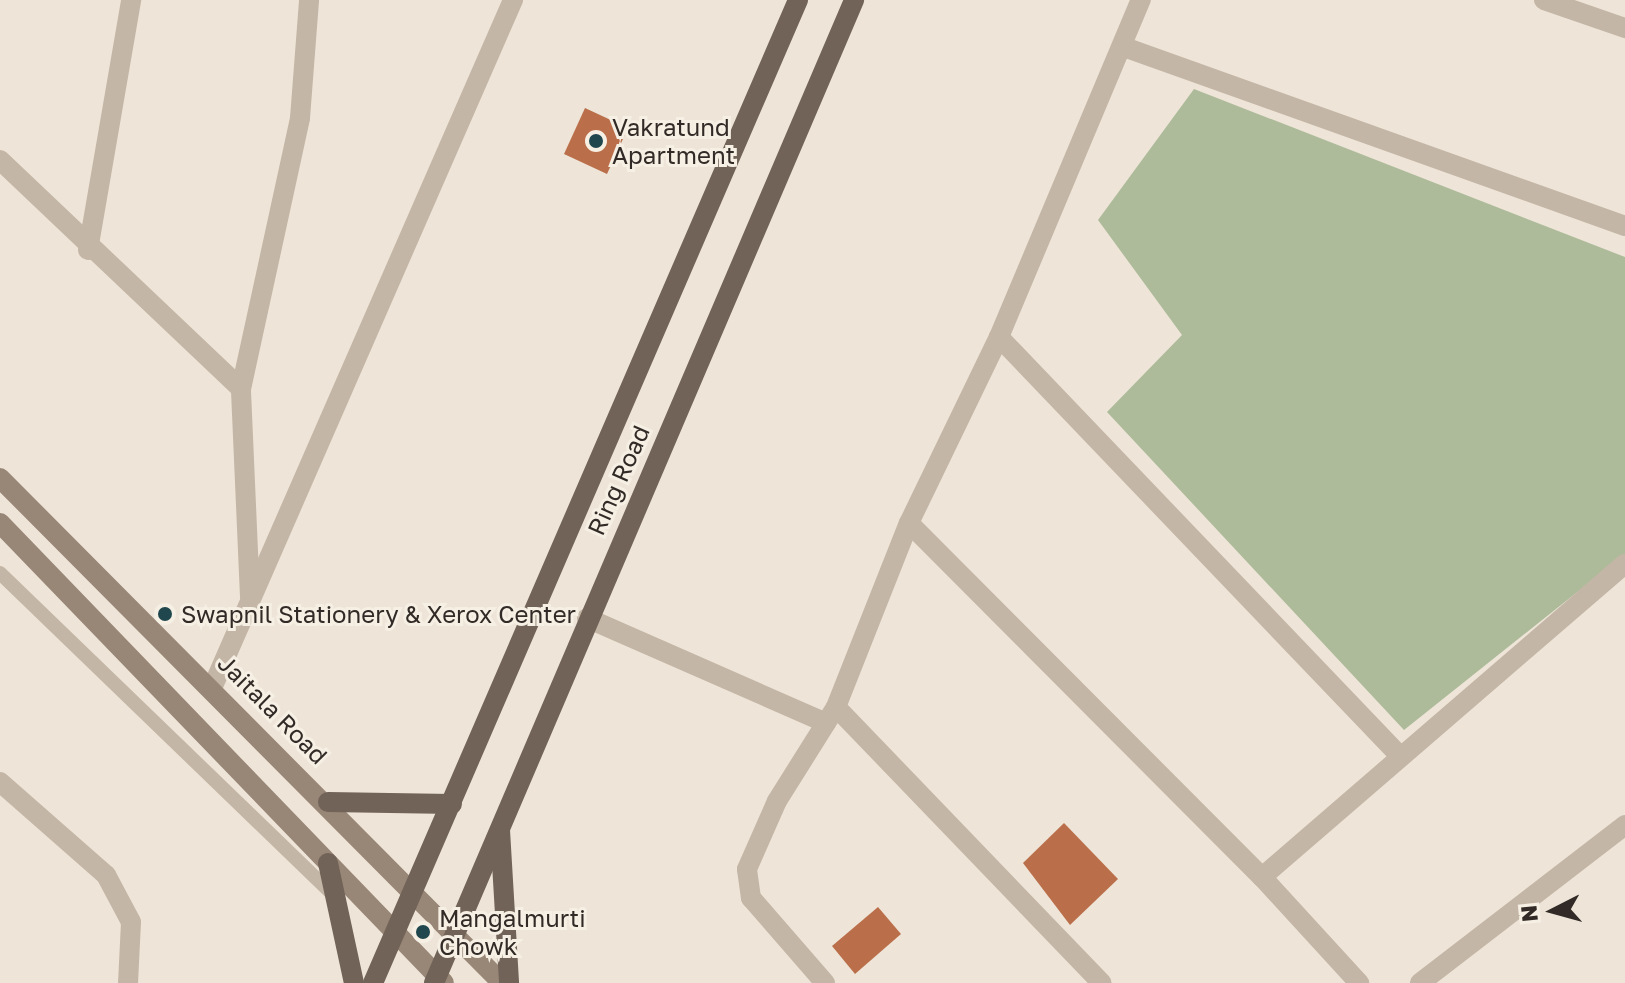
<!DOCTYPE html>
<html>
<head>
<meta charset="utf-8">
<style>
	body { margin:0 }
	#map { position:relative; width:1625px; height:983px; overflow:hidden; background:#eee5d8; font-family:"Golos Text",sans-serif }
	div>[style] { position:absolute }
	[style*='--x'] { left:calc(var(--x)*1px); top:calc(var(--y)*1px); width:calc(var(--w)*1px); rotate:calc(var(--a)*1deg) }
	.green>* { inset:0; background:#adbb9a }
	.building>* { inset:0; background:#ba6f4a }
	.service>* { height:14px; margin:-7px; padding:0 7px; transform-origin:7px; border-radius:7px; background:#c4b6a6 }
	.minor>* { height:20px; margin:-10px; padding:0 10px; transform-origin:10px; border-radius:10px; background:#c4b6a6 }
	.secondary>* { height:20px; margin:-10px; padding:0 10px; transform-origin:10px; border-radius:10px; background:#988677 }
	.primary>* { height:20px; margin:-10px; padding:0 10px; transform-origin:10px; border-radius:10px; background:#726358 }
	.dots>* { width:22px; height:22px; translate:-50% -50%; box-sizing:border-box; border:4px solid #f6efe4; border-radius:50% }
	span { translate:-50% -50%; white-space:nowrap; text-align:center; line-height:1.15; -webkit-text-stroke:6px #f6efe4; paint-order:stroke }
	.poi-label { font-size:24px; color:#312a26 }
	.left { translate:0 -50%; text-align:left }
	.street-label { font-size:24px; color:#312a26 }
	.north { position:absolute; left:1513px; top:871px; width:80px; height:80px; -webkit-text-stroke:6px #f6efe4; paint-order:stroke; rotate:264deg; font-size:22px; font-weight:700; line-height:32px; text-align:center; color:#312a26 }
	.north::after { content:''; display:block; margin:auto; width:28px; height:36px; background:#312a26; clip-path:polygon(50% 0,100% 100%,50% 72%,0 100%) }
</style>
</head>
<body>
<div id="map">
	<div class="green">
		<i style="clip-path:polygon(1194px 89px,1625px 257px,1625px 554px,1404px 730px,1107px 412px,1182px 335px,1098px 220px)"></i>
	</div>
	<div class="building">
		<i style="clip-path:polygon(585px 108px,628px 128px,607px 174px,564px 154px)"></i>
		<i style="clip-path:polygon(1064px 823px,1118px 879px,1070px 925px,1023px 863px)"></i>
		<i style="clip-path:polygon(878px 907px,901px 934px,855px 974px,832px 946px)"></i>
	</div>
	<div class="service">
		<i style="--x:0;--y:573;--w:466;--a:44"></i>
	</div>
	<div class="minor">
		<i style="--x:1544;--y:0;--w:86;--a:19.1"></i>
		<i style="--x:1124;--y:47;--w:532;--a:19.66"></i>
		<i style="--x:0;--y:160;--w:332;--a:43.5"></i>
		<i style="--x:88;--y:250;--w:254;--a:-80.2"></i>
		<i style="--x:999;--y:337;--w:577;--a:46.26"></i>
		<i style="--x:909;--y:523;--w:500;--a:45.1"></i>
		<i style="--x:1262;--y:877;--w:479;--a:-40.8"></i>
		<i style="--x:250;--y:597;--w:208;--a:-92.5"></i>
		<i style="--x:241;--y:389;--w:277;--a:-77.7"></i>
		<i style="--x:300;--y:118;--w:118;--a:-85.6"></i>
		<i style="--x:587;--y:618;--w:261;--a:23.7"></i>
		<i style="--x:213;--y:686;--w:749;--a:-66.38"></i>
		<i style="--x:836;--y:707;--w:383;--a:46.1"></i>
		<i style="--x:0;--y:782;--w:141;--a:41.3"></i>
		<i style="--x:106;--y:875;--w:53;--a:62"></i>
		<i style="--x:131;--y:922;--w:61;--a:92.8"></i>
		<i style="--x:1262;--y:877;--w:144;--a:47.5"></i>
		<i style="--x:825;--y:983;--w:113;--a:-131"></i>
		<i style="--x:751;--y:898;--w:29;--a:-98"></i>
		<i style="--x:747;--y:869;--w:74;--a:-66.2"></i>
		<i style="--x:777;--y:801;--w:111;--a:-57.9"></i>
		<i style="--x:836;--y:707;--w:198;--a:-68.4"></i>
		<i style="--x:909;--y:523;--w:207;--a:-64.2"></i>
		<i style="--x:999;--y:337;--w:366;--a:-67.2"></i>
		<i style="--x:1420;--y:983;--w:259;--a:-37.6"></i>
	</div>
	<div class="secondary">
		<i style="--x:0;--y:478;--w:712;--a:45.17"></i>
		<i style="--x:0;--y:523;--w:639;--a:46.01"></i>
	</div>
	<div class="primary">
		<i style="--x:328;--y:802;--w:124;--a:0.9"></i>
		<i style="--x:500;--y:830;--w:153;--a:86.6"></i>
		<i style="--x:328;--y:863;--w:123;--a:77.8"></i>
		<i style="--x:373;--y:983;--w:1071;--a:-66.62"></i>
		<i style="--x:434;--y:983;--w:1069;--a:-66.86"></i>
	</div>
	<div class="dots">
		<i style="left:596px;top:141px;background:#20474e"></i>
		<i style="left:165px;top:614px;background:#20474e"></i>
		<i style="left:423px;top:932px;background:#20474e"></i>
	</div>
	<div class="poi-label">
		<span class="left" style="left:612px;top:141px">Vakratund<br>Apartment</span>
		<span class="left" style="left:181px;top:614px">Swapnil Stationery &amp; Xerox Center</span>
		<span class="left" style="left:439px;top:932px">Mangalmurti<br>Chowk</span>
	</div>
	<div class="street-label">
		<span style="left:618px;top:480px;rotate:-66deg">Ring Road</span>
		<span style="left:273px;top:709px;rotate:45deg">Jaitala Road</span>
	</div>
	<div class="north">N</div>
</div>
</body>
</html>
